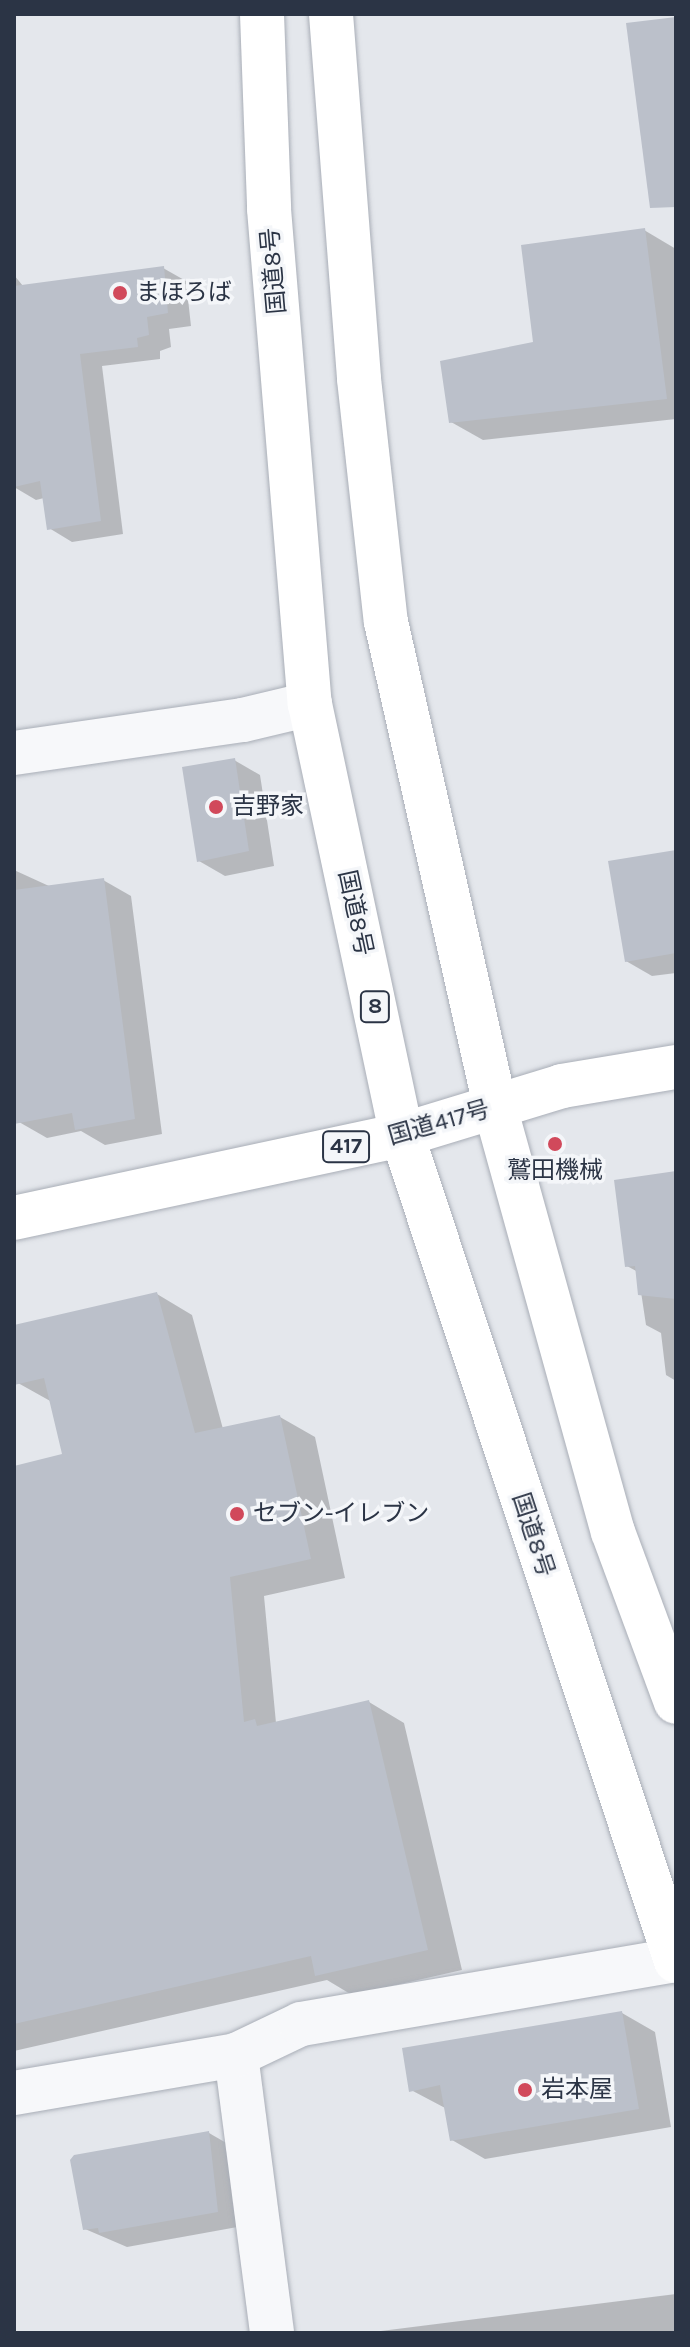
<!DOCTYPE html>
<html>
<head>
<meta charset="utf-8">
<style>
	body { margin:0 }
	#map { position:relative; width:690px; height:2347px; overflow:hidden; background:#e4e7ec; font-family:Karla,"Noto Sans JP",sans-serif }
	div>[style] { position:absolute }
	[style*='--x'] { left:calc(var(--x)*1px); top:calc(var(--y)*1px); width:calc(var(--w)*1px); rotate:calc(var(--a)*1deg) }
	.shadow>* { inset:0; background:#0003 }
	.building>* { inset:0; background:#bbc0ca }
	.roads { filter:drop-shadow(0 0 2px #a9aeb7) drop-shadow(0 0 2px #a9aeb7) }
	.street>* { height:44px; margin:-22px; padding:0 22px; transform-origin:22px; border-radius:22px; background:#f7f8fa }
	.highway>* { height:44px; margin:-22px; padding:0 22px; transform-origin:22px; border-radius:22px; background:#fff }
	.dots>* { width:22px; height:22px; translate:-50% -50%; box-sizing:border-box; border:4px solid #f4f6f9; border-radius:50% }
	span { translate:-50% -50%; white-space:nowrap; text-align:center; line-height:1.15; -webkit-text-stroke:7px #f4f6f9; paint-order:stroke }
	.shield-label span { padding:2px 6px; background:#f4f6f9; border:2px solid; border-radius:6px; -webkit-text-stroke-width:0 }
	.shield-label { font-size:22px; color:#2b3445; font-weight:700 }
	.street-label { font-size:24px; color:#2b3445 }
	.poi-label { font-size:24px; color:#2b3445 }
	.left { translate:0 -50%; text-align:left }
	.frame { position:absolute; inset:0; border:16px solid #2b3445; pointer-events:none }
</style>
</head>
<body>
<div id="map">
	<div class="shadow">
		<i style="clip-path:polygon(644px 230px,676px 249px,676px 419px,483px 440px,451px 422px,536px 344px)"></i>
		<i style="clip-path:polygon(163px 268px,186px 281px,191px 326px,169px 329px,171px 347px,160px 351px,160px 359px,102px 366px,123px 534px,72px 542px,49px 528px,44px 498px,36px 500px,14px 487px,14px 275px,23px 286px)"></i>
		<i style="clip-path:polygon(234px 760px,260px 775px,274px 866px,225px 876px,199px 861px)"></i>
		<i style="clip-path:polygon(676px 852px,676px 973px,652px 976px,626px 961px)"></i>
		<i style="clip-path:polygon(14px 870px,49px 886px,103px 880px,131px 896px,162px 1134px,105px 1145px,81px 1131px,47px 1138px,19px 1122px,14px 1093px)"></i>
		<i style="clip-path:polygon(676px 1173px,676px 1381px,666px 1375px,661px 1333px,646px 1325px,638px 1272px,627px 1266px)"></i>
		<i style="clip-path:polygon(157px 1294px,192px 1315px,223px 1429px,280px 1417px,315px 1437px,345px 1578px,264px 1596px,276px 1723px,369px 1702px,404px 1723px,462px 1970px,352px 1995px,327px 1980px,14px 2051px,14px 1468px,64px 1456px,52px 1402px,18px 1383px,14px 1327px)"></i>
		<i style="clip-path:polygon(622px 2013px,655px 2032px,671px 2127px,485px 2159px,452px 2140px,447px 2109px,411px 2090px)"></i>
		<i style="clip-path:polygon(209px 2133px,235px 2148px,243px 2226px,127px 2247px,85px 2229px)"></i>
		<i style="clip-path:polygon(676px 2294px,676px 2333px,365px 2333px)"></i>
	</div>
	<div class="building">
		<i style="clip-path:polygon(676px 17px,676px 207px,650px 208px,626px 23px)"></i>
		<i style="clip-path:polygon(645px 228px,667px 399px,449px 423px,440px 361px,533px 342px,521px 245px)"></i>
		<i style="clip-path:polygon(164px 266px,168px 313px,147px 317px,149px 335px,137px 338px,138px 347px,80px 354px,101px 521px,47px 530px,40px 481px,14px 487px,14px 286px)"></i>
		<i style="clip-path:polygon(235px 758px,249px 851px,197px 862px,182px 767px)"></i>
		<i style="clip-path:polygon(676px 850px,676px 953px,625px 962px,608px 861px)"></i>
		<i style="clip-path:polygon(104px 878px,135px 1119px,75px 1130px,72px 1113px,14px 1124px,14px 890px)"></i>
		<i style="clip-path:polygon(676px 1171px,676px 1299px,638px 1295px,635px 1266px,625px 1267px,614px 1180px)"></i>
		<i style="clip-path:polygon(157px 1292px,195px 1433px,280px 1415px,311px 1559px,230px 1577px,244px 1722px,255px 1719px,257px 1726px,369px 1700px,428px 1950px,315px 1976px,311px 1956px,14px 2024px,14px 1466px,62px 1454px,44px 1378px,14px 1385px,14px 1325px)"></i>
		<i style="clip-path:polygon(622px 2011px,639px 2109px,450px 2141px,440px 2085px,409px 2092px,402px 2048px)"></i>
		<i style="clip-path:polygon(209px 2131px,218px 2212px,99px 2233px,98px 2228px,83px 2230px,70px 2160px,74px 2155px)"></i>
	</div>
	<div class="roads">
		<div class="street">
			<i style="--x:14;--y:753;--w:231;--a:-8.2"></i>
			<i style="--x:243;--y:720;--w:69;--a:-13.4"></i>
			<i style="--x:236;--y:2055;--w:280;--a:82.6"></i>
			<i style="--x:14;--y:2093;--w:225;--a:-9.7"></i>
			<i style="--x:236;--y:2055;--w:72;--a:-25.5"></i>
			<i style="--x:301;--y:2024;--w:380;--a:-9.7"></i>
		</div>
		<div class="highway">
			<i style="--x:262;--y:14;--w:195;--a:87.9"></i>
			<i style="--x:269;--y:209;--w:497;--a:85.3"></i>
			<i style="--x:310;--y:704;--w:441;--a:78"></i>
			<i style="--x:402;--y:1135;--w:870;--a:71.65"></i>
			<i style="--x:331;--y:14;--w:366;--a:85.6"></i>
			<i style="--x:359;--y:379;--w:244;--a:83.7"></i>
			<i style="--x:386;--y:622;--w:497;--a:77.3"></i>
			<i style="--x:495;--y:1107;--w:441;--a:74.5"></i>
			<i style="--x:613;--y:1532;--w:181;--a:69.7"></i>
			<i style="--x:14;--y:1218;--w:397;--a:-12.1"></i>
			<i style="--x:402;--y:1135;--w:167;--a:-17"></i>
			<i style="--x:562;--y:1086;--w:116;--a:-9.5"></i>
		</div>
	</div>
	<div class="dots">
		<i style="left:120px;top:293px;background:#d1495b"></i>
		<i style="left:216px;top:807px;background:#d1495b"></i>
		<i style="left:555px;top:1144px;background:#d1495b"></i>
		<i style="left:237px;top:1514px;background:#d1495b"></i>
		<i style="left:525px;top:2090px;background:#d1495b"></i>
	</div>
	<div class="shield-label">
		<span style="left:375px;top:1007px">8</span>
		<span style="left:346px;top:1147px">417</span>
	</div>
	<div class="street-label">
		<span style="left:274px;top:271px;rotate:-95deg">国道8号</span>
		<span style="left:355px;top:913px;rotate:78deg">国道8号</span>
		<span style="left:439px;top:1123px;rotate:-16deg">国道417号</span>
		<span style="left:533px;top:1535px;rotate:72deg">国道8号</span>
	</div>
	<div class="poi-label">
		<span class="left" style="left:136px;top:293px">まほろば</span>
		<span class="left" style="left:232px;top:807px">吉野家</span>
		<span style="left:555px;top:1171px">鷲田機械</span>
		<span class="left" style="left:253px;top:1514px">セブン-イレブン</span>
		<span class="left" style="left:541px;top:2090px">岩本屋</span>
	</div>
	<div class="frame"></div>
</div>
</body>
</html>
